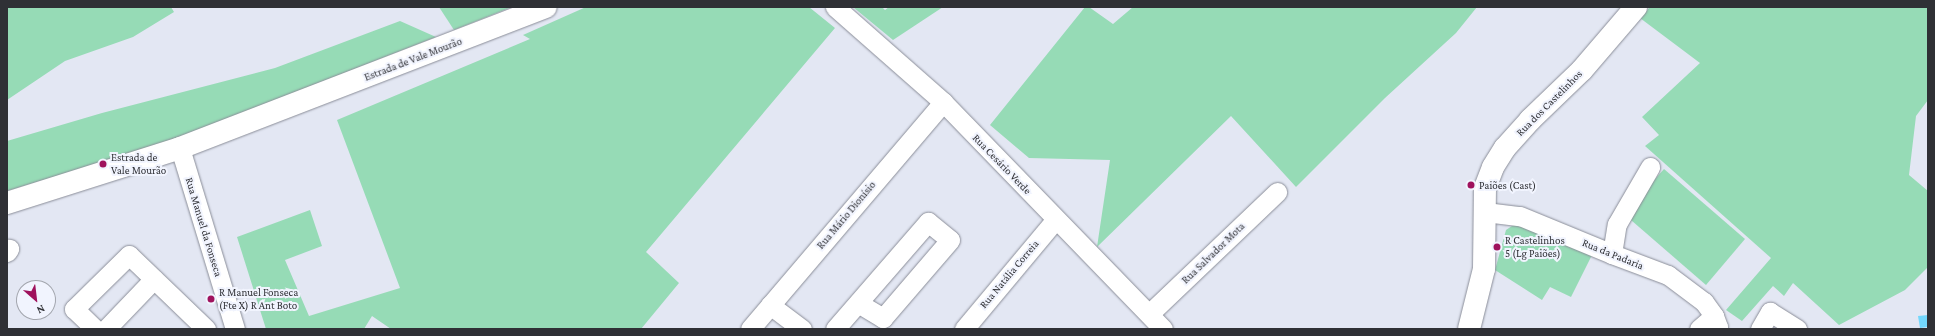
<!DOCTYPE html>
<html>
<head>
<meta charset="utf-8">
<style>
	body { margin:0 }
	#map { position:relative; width:1935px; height:336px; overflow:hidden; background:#e3e7f3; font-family:"Crimson Pro",serif }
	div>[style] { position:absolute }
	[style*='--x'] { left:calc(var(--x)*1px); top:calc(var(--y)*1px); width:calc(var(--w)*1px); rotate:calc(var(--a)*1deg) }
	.green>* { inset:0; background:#96dbb6 }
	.water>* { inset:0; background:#73d7fc }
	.roads { filter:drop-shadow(0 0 1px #8a8d98) drop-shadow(0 0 1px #8a8d98) }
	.street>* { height:19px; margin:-9.5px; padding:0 9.5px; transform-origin:9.5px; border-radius:9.5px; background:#fff }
	.secondary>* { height:22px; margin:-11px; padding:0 11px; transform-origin:11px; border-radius:11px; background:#fff }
	.dots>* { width:11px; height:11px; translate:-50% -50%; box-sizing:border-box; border:2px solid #f1f4fe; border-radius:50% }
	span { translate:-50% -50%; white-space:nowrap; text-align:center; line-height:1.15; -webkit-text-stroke:4px #f1f4fe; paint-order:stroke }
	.street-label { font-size:11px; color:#2f3035 }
	.poi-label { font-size:11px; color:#2f3035 }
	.left { translate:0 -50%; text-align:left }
	.frame { position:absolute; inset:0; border:8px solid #2f3035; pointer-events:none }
	.north { position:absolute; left:16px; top:280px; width:40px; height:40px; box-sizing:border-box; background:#f1f4fe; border:1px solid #a3a6ae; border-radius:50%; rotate:152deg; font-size:11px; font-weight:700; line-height:16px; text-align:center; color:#2f3035 }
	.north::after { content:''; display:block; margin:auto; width:14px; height:18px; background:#9f125d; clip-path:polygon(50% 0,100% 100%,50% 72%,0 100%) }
</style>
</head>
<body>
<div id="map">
	<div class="green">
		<i style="clip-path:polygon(7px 7px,171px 7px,174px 12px,133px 37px,65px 61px,7px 100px)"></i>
		<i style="clip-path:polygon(439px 7px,512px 7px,454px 30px)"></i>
		<i style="clip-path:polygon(586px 7px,809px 7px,835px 28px,646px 252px,679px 283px,641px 329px,391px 329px,372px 316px,364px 329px,266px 329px,237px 237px,310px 210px,322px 246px,285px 260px,309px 316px,400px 288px,337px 120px,530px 39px,523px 35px)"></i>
		<i style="clip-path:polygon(853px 7px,882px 7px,885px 10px,889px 7px,943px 7px,893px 40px)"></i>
		<i style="clip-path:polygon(1085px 7px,1089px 7px,1113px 24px,1133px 7px,1477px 7px,1456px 33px,1385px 98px,1296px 187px,1231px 116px,1097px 247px,1110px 160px,1029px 158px,990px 125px)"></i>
		<i style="clip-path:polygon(1650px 7px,1928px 7px,1928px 100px,1916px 116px,1909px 175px,1928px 191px,1928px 267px,1905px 290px,1839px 325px,1793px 283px,1784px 296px,1773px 286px,1742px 321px,1726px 310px,1771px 258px,1645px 146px,1659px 135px,1642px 117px,1700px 63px,1640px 18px)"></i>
		<i style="clip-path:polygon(400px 21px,436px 37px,163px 144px,7px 191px,7px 141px,102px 113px,275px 68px)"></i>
		<i style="clip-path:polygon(1664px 169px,1745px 239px,1706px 285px,1624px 214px)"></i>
		<i style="clip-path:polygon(1518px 222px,1593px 253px,1571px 297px,1550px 287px,1542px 300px,1495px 270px,1506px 230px)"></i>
	</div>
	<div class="water">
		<i style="clip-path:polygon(1928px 315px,1928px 327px,1920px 328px,1918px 316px)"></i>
	</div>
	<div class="roads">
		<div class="street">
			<i style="--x:835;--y:7;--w:144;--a:41.3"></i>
			<i style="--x:943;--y:102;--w:316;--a:45.9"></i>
			<i style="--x:180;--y:148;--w:189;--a:73.1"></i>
			<i style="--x:1485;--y:212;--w:35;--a:7"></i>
			<i style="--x:1520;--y:216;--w:100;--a:22.4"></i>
			<i style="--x:1612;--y:254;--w:60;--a:20.6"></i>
			<i style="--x:1668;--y:275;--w:45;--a:36.9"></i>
			<i style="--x:1704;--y:302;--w:17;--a:54"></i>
			<i style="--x:1714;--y:316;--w:12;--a:70"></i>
			<i style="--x:1718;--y:327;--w:3;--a:135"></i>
			<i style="--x:7;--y:252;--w:4;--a:-56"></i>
			<i style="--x:1612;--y:254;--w:30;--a:-81"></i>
			<i style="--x:1617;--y:224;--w:66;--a:-59.9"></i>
			<i style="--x:770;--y:305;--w:40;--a:37"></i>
			<i style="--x:1149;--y:314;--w:177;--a:-43.6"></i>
			<i style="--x:95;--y:329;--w:29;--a:-136"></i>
			<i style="--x:74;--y:309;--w:77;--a:-44.5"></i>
			<i style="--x:129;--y:255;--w:107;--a:43.9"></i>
			<i style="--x:106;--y:329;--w:69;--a:-46.2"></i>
			<i style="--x:750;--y:329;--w:298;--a:-49.6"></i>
			<i style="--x:835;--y:329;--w:142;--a:-49"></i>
			<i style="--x:928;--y:222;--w:28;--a:39"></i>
			<i style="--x:950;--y:240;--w:103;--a:130.7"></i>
			<i style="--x:883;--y:318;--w:29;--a:-149"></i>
			<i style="--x:964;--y:329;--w:142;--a:-50.1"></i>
			<i style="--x:1699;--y:329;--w:20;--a:-41"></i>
			<i style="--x:1760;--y:329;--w:20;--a:-60"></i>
			<i style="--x:1770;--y:312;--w:32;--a:32"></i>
		</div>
		<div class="secondary">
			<i style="--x:7;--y:203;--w:182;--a:-17.6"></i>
			<i style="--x:180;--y:148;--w:392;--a:-21.1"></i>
			<i style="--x:1469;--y:329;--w:62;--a:-76"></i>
			<i style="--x:1484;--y:269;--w:81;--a:-89.3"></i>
			<i style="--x:1485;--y:188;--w:22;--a:-69"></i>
			<i style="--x:1493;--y:167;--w:22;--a:-58"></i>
			<i style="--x:1505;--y:148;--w:38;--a:-48"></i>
			<i style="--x:1530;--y:120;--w:72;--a:-43.9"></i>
			<i style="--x:1582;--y:70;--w:83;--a:-49.4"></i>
		</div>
	</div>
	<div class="dots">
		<i style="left:103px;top:164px;background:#9f125d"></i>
		<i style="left:1471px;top:185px;background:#9f125d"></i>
		<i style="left:1497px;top:247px;background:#9f125d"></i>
		<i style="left:211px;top:299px;background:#9f125d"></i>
	</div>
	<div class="street-label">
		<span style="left:413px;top:59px;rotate:-21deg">Estrada de Vale Mourão</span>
		<span style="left:1549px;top:103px;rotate:-45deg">Rua dos Castelinhos</span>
		<span style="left:1002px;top:164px;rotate:46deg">Rua Cesário Verde</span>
		<span style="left:846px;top:215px;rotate:-50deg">Rua Mário Dionísio</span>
		<span style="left:204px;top:227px;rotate:73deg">Rua Manuel da Fonseca</span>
		<span style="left:1213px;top:253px;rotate:-44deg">Rua Salvador Mota</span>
		<span style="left:1613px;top:254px;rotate:22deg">Rua da Padaria</span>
		<span style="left:1009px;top:274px;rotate:-50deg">Rua Natália Correia</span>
	</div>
	<div class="poi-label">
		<span class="left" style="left:111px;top:164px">Estrada de<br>Vale Mourão</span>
		<span class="left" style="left:1479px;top:185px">Paiões (Cast)</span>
		<span class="left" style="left:1505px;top:247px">R Castelinhos<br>5 (Lg Paiões)</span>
		<span class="left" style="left:219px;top:299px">R Manuel Fonseca<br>(Fte X) R Ant Boto</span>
	</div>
	<div class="frame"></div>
	<div class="north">N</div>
</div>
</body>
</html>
